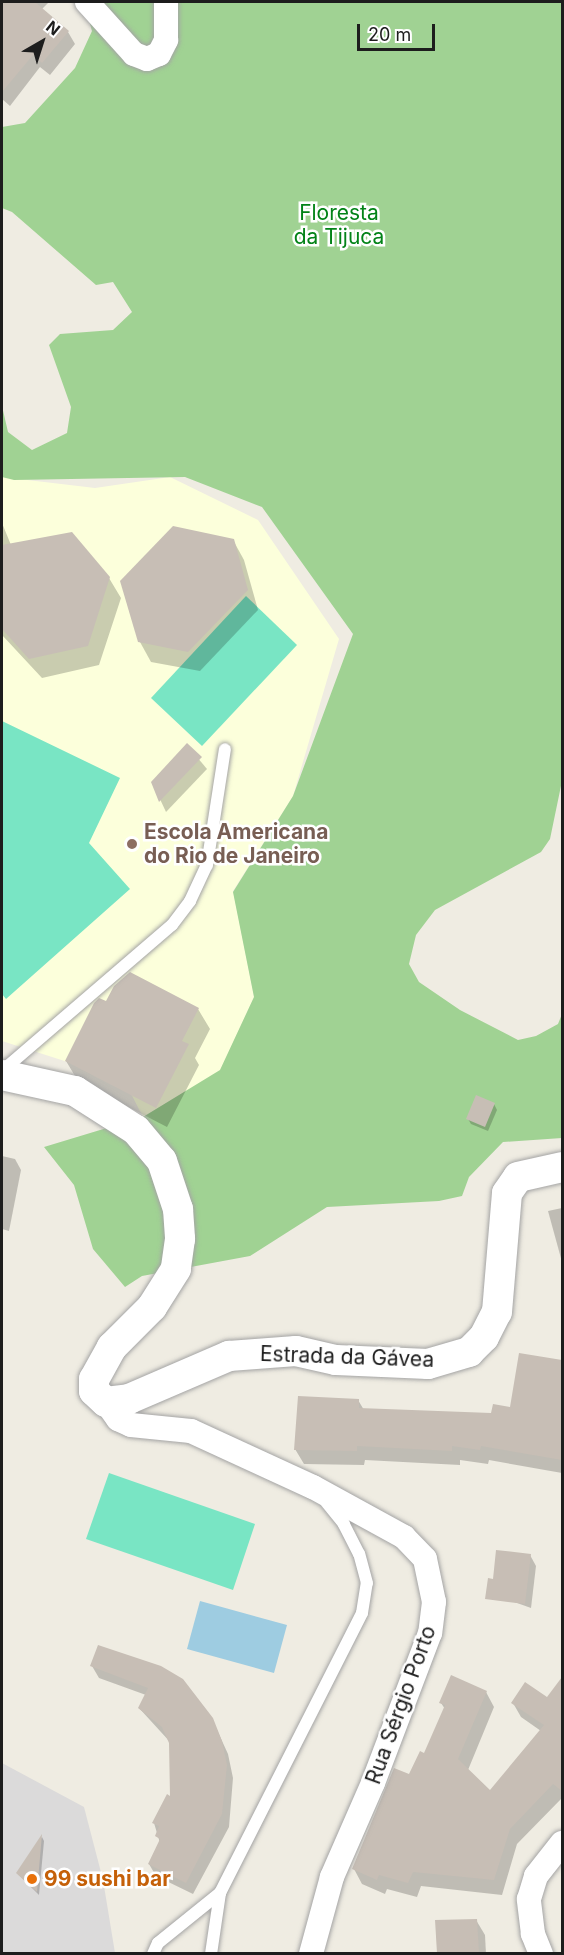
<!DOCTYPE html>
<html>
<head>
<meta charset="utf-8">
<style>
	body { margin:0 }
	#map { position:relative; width:564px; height:1955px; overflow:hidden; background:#efece2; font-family:Inter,sans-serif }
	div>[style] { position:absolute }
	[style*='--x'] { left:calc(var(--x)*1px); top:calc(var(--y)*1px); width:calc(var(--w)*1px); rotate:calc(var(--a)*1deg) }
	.residential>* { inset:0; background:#dbdada }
	.education>* { inset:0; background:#fcffdb }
	.forest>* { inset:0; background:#a0d293 }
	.pitch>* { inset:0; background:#79e5c4 }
	.water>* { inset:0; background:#9ecce1 }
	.shadow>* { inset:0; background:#0003 }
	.building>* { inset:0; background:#c7beb5 }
	.roads { filter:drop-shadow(0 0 2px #a4a4a4) drop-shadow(0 0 2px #a4a4a4) }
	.service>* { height:12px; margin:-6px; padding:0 6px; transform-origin:6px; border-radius:6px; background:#fff }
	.minor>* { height:24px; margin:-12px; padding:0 12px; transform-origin:12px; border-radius:12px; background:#fff }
	.tertiary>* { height:30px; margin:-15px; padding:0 15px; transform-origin:15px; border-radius:15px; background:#fff }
	.dots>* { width:16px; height:16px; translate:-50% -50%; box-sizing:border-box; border:3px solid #fff; border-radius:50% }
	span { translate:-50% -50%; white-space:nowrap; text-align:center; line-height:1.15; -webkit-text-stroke:5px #fff; paint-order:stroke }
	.park-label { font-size:21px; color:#038318 }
	.education-label { font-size:21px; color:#785e54; font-weight:700 }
	.left { translate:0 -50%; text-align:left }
	.street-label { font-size:21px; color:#1d1d1d }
	.food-label { font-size:21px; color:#c56008; font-weight:700 }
	.frame { position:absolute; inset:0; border:3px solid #1d1d1d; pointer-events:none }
	.north { position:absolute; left:12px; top:12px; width:60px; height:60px; -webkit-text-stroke:4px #fff; paint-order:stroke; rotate:39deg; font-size:16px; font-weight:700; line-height:24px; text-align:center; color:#1d1d1d }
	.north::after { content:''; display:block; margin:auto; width:21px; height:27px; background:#1d1d1d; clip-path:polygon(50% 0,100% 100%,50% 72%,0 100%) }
	.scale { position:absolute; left:357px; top:24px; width:78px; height:27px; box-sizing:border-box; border:3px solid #1d1d1d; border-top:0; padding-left:8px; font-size:18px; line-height:21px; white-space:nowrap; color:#1d1d1d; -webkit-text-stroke:4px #fff; paint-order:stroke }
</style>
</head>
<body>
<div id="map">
	<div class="residential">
		<i style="clip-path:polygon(2px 1763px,84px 1807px,103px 1880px,115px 1953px,2px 1953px)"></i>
	</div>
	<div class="education">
		<i style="clip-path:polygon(2px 477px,95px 488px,170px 477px,258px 520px,339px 639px,293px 796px,233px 891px,254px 997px,220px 1071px,143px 1117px,124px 1080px,2px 1041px)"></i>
	</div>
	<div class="forest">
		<i style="clip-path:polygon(84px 2px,562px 2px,562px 781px,550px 839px,541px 852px,435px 910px,416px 935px,409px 964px,419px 982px,460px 1010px,518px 1040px,536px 1036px,558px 1024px,562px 1014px,562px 1138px,503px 1142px,469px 1177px,462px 1196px,439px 1201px,327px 1207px,250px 1256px,142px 1276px,125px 1287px,93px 1249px,74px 1185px,44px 1147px,143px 1117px,220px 1070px,254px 997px,233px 892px,293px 796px,353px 634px,262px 507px,185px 477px,14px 480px,2px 477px,2px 406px,8px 432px,32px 450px,67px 433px,71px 407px,49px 345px,60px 334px,113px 330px,132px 312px,113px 282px,96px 285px,12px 212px,2px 208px,2px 127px,25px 123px,75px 68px,92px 31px)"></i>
	</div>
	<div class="pitch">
		<i style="clip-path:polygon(246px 596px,297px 645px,202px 746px,151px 698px)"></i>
		<i style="clip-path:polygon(2px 721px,120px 778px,89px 843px,130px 889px,6px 999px,2px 994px)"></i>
		<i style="clip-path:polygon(109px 1473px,255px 1524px,233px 1590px,86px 1539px)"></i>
	</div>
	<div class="water">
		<i style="clip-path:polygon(200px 1601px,287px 1625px,274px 1673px,187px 1649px)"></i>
	</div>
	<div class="shadow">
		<i style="clip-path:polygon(2px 2px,49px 2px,42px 9px,68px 32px,75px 44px,50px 75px,40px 67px,10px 106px,2px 99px)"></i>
		<i style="clip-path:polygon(2px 523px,11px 545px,109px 578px,121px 598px,99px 665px,42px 678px,2px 635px)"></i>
		<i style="clip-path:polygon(233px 540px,244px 560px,258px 610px,200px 671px,151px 662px,140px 642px)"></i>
		<i style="clip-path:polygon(187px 745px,207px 769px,166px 812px,152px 782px)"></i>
		<i style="clip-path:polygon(107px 1003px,198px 1009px,210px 1029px,195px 1058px,199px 1065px,167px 1127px,78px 1081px,66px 1061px)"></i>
		<i style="clip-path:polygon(494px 1104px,497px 1110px,488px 1131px,471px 1124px,468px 1119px)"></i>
		<i style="clip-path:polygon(2px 1156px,15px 1159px,21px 1170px,9px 1231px,2px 1229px)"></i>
		<i style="clip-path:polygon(562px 1208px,562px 1262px,548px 1211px)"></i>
		<i style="clip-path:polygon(520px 1354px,562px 1362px,562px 1473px,489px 1460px,488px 1464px,460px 1460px,460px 1465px,365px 1460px,364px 1465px,304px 1464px,295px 1449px,358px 1400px,364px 1410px,493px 1414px,511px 1408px)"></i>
		<i style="clip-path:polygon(530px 1555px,536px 1566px,531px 1608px,500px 1597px)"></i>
		<i style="clip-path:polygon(98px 1647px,212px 1719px,228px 1754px,233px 1778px,229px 1827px,193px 1894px,156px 1876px,149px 1864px,160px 1843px,154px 1823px,172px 1799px,171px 1743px,139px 1708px,146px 1695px,99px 1678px,92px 1666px)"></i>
		<i style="clip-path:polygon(562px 1680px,562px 1798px,517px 1844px,502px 1895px,421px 1886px,417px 1897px,387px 1889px,385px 1894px,362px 1884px,354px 1869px,425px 1755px,445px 1709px,441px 1703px,486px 1692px,494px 1707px,468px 1770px,490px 1792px,541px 1731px,521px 1717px,513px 1703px,547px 1699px)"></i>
		<i style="clip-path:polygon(42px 1837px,44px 1841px,39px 1895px,18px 1874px)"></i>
		<i style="clip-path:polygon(476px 1920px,485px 1935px,486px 1954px,438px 1954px,437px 1921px)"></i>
	</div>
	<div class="building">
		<i style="clip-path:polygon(2px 2px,35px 2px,69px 31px,42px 63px,33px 55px,2px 92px)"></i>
		<i style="clip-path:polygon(173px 526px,234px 539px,248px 590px,188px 652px,138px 642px,120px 581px)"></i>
		<i style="clip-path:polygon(72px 532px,110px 577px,88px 646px,29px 659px,2px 629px,2px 545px)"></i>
		<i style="clip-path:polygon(187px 743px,202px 757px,159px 802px,151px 782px)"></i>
		<i style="clip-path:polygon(130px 972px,199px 1008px,182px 1041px,189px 1044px,156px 1108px,65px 1061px,94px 1003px,99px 998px,106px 1001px,114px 986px)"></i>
		<i style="clip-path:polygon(476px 1095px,495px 1103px,485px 1127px,466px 1119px)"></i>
		<i style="clip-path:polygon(519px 1353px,562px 1360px,562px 1460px,481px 1446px,480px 1450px,452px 1446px,452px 1451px,357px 1446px,357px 1451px,294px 1450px,298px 1396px,359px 1399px,359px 1408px,491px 1413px,493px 1404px,510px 1407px)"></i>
		<i style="clip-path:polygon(496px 1550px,531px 1554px,525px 1604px,485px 1599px,488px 1578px,493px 1579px)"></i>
		<i style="clip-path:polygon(98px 1645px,161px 1666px,183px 1679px,213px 1718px,222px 1741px,227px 1765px,222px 1814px,186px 1883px,148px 1864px,160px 1839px,155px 1836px,159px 1826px,152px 1823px,167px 1794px,170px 1796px,169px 1743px,162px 1727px,138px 1708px,148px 1688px,90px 1666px)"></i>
		<i style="clip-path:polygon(451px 1675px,487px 1691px,458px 1759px,490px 1790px,544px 1725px,511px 1703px,525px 1682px,547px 1697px,562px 1677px,562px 1791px,553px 1784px,510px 1829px,494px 1880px,413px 1872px,408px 1883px,379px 1875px,377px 1880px,352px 1869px,394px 1768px,409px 1774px,420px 1751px,424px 1753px,445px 1705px,439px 1703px)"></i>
		<i style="clip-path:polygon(42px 1834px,37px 1892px,16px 1873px)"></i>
		<i style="clip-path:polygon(477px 1919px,479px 1953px,437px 1953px,435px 1920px)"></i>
	</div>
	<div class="roads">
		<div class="service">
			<i style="--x:2;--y:1071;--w:224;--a:-40.7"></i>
			<i style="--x:172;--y:925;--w:30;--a:-53"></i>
			<i style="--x:190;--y:901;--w:40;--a:-65"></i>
			<i style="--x:207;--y:865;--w:117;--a:-81.2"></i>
			<i style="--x:153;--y:1954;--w:12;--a:-66"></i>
			<i style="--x:158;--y:1943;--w:80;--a:-38.9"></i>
			<i style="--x:211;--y:1954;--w:62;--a:-81.6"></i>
			<i style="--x:220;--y:1893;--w:314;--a:-63.1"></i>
			<i style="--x:362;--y:1613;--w:30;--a:-81"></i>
			<i style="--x:367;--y:1583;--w:30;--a:-105"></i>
			<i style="--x:359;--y:1554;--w:34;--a:-117"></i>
			<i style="--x:344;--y:1524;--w:28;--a:-129"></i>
		</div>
		<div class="minor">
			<i style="--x:87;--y:2;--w:70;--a:47.9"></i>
			<i style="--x:134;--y:54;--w:14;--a:21"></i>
			<i style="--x:147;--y:59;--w:13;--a:-23"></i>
			<i style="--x:159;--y:54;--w:16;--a:-63"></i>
			<i style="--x:166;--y:40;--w:38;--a:-90"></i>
			<i style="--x:106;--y:1402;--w:21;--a:55"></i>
			<i style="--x:118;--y:1419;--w:14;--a:25"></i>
			<i style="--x:131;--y:1425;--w:60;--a:5.7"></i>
			<i style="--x:191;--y:1431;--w:134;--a:24.7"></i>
			<i style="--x:313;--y:1487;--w:104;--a:28.8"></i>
			<i style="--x:404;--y:1537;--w:30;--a:46"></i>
			<i style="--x:425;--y:1559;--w:44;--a:78.2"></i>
			<i style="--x:434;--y:1602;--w:31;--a:97"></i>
			<i style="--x:430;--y:1633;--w:160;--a:110.8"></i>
			<i style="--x:373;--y:1783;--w:103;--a:113.6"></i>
			<i style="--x:332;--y:1877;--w:80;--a:105.3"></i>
			<i style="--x:541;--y:1954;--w:22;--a:-112"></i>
			<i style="--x:533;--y:1934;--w:35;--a:-97"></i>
			<i style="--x:529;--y:1899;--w:24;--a:-73"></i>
			<i style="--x:536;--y:1876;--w:42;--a:-51.8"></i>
		</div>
		<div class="tertiary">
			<i style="--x:2;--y:1075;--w:75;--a:12.4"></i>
			<i style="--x:75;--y:1091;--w:72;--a:32.6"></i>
			<i style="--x:136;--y:1130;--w:40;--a:50"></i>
			<i style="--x:162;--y:1161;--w:51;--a:71.6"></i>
			<i style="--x:178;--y:1209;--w:30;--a:86"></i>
			<i style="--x:180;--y:1239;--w:30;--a:98"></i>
			<i style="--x:176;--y:1269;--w:45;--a:122.3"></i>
			<i style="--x:152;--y:1307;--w:57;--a:135"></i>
			<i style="--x:112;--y:1347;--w:37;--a:119"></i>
			<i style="--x:94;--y:1379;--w:12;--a:90"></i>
			<i style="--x:94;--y:1391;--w:16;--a:43"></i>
			<i style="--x:106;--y:1402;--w:23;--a:-7"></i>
			<i style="--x:129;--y:1399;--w:109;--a:-23.3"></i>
			<i style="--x:229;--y:1356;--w:67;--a:-4.3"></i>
			<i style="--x:296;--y:1351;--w:41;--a:12.7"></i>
			<i style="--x:336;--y:1360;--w:92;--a:2.5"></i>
			<i style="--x:428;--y:1364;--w:43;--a:-16.3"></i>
			<i style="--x:469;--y:1352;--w:21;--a:-45"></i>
			<i style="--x:484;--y:1337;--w:28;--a:-63"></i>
			<i style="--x:497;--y:1312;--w:119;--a:-85.2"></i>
			<i style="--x:507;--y:1193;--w:19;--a:-55"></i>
			<i style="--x:518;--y:1177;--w:45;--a:-12.8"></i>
		</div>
	</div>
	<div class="dots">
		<i style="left:132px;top:844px;background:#8d6e63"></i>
		<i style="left:32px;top:1879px;background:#e8710a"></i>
	</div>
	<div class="park-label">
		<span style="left:339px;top:225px">Floresta<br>da Tijuca</span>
	</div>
	<div class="education-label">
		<span class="left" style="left:144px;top:844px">Escola Americana<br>do Rio de Janeiro</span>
	</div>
	<div class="street-label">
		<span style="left:347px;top:1357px;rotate:2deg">Estrada da Gávea</span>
		<span style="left:401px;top:1705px;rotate:-70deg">Rua Sérgio Porto</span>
	</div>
	<div class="food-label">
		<span class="left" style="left:44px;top:1879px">99 sushi bar</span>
	</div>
	<div class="frame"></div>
	<div class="north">N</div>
	<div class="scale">20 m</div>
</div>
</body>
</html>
